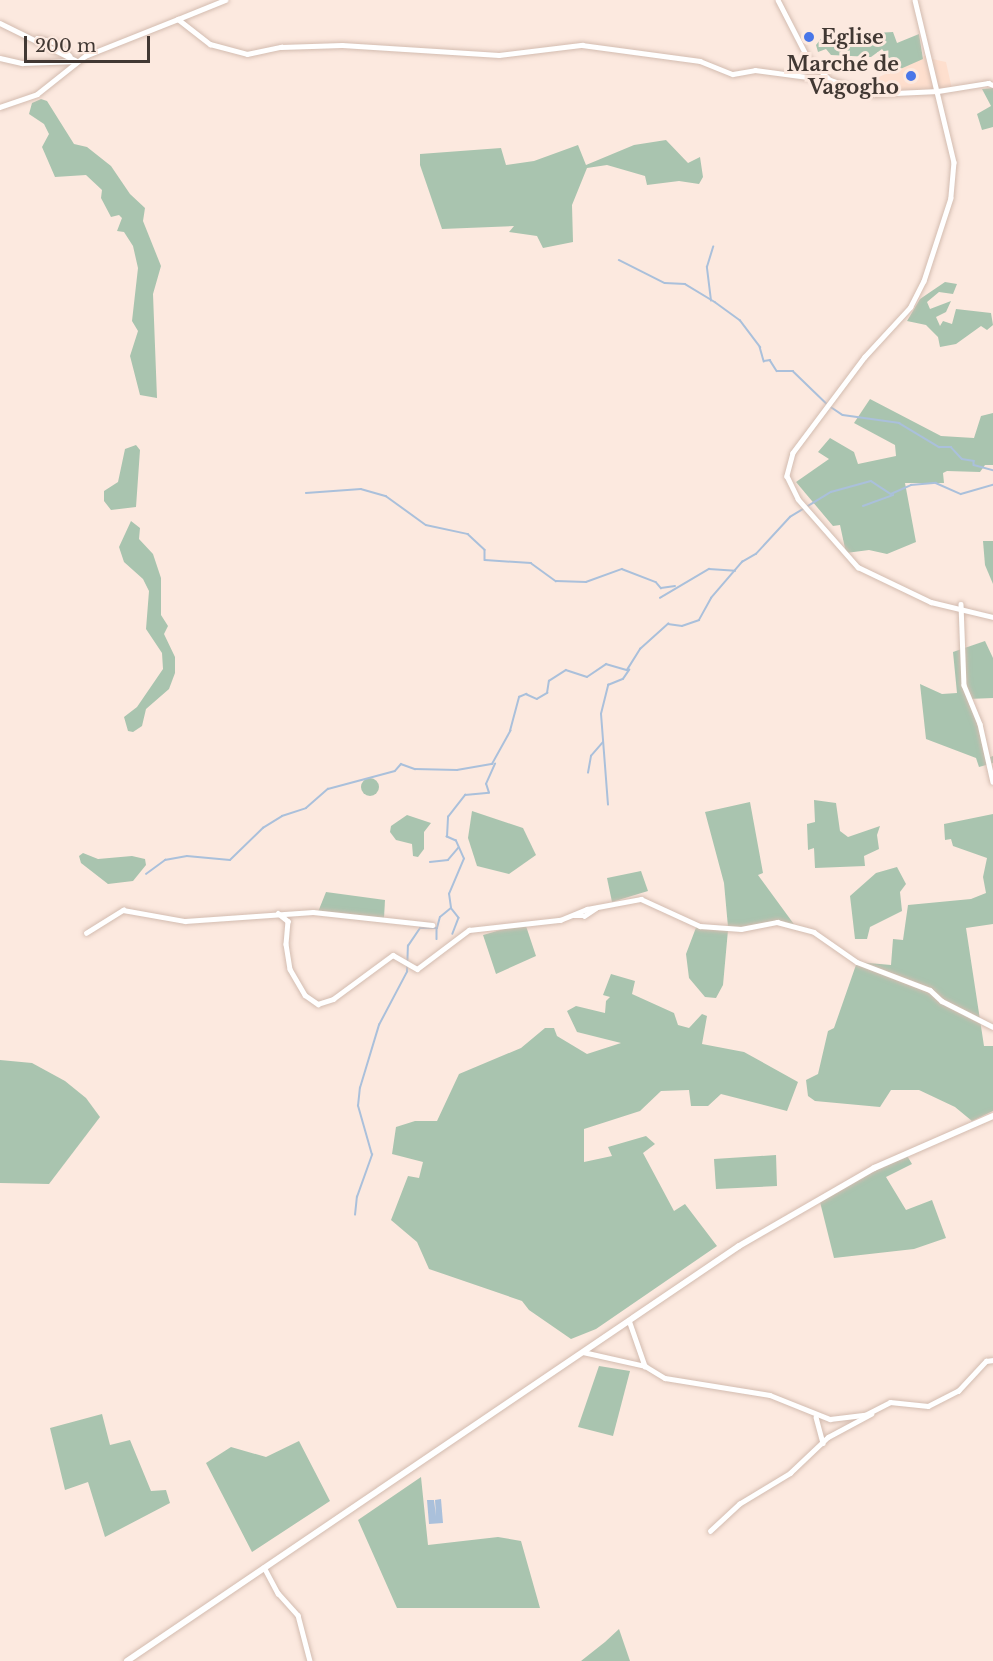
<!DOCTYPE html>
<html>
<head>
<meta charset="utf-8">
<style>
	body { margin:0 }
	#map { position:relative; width:993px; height:1661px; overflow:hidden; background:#fce9df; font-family:"Libre Baskerville",serif }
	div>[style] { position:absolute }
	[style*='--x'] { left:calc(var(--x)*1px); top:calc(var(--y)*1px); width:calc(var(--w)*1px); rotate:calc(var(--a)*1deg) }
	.built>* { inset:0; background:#fedfce }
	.green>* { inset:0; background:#a9c4af }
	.round { border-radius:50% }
	.water>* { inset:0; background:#aac0db }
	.stream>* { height:1.5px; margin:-0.75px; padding:0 0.75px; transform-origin:0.75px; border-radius:0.75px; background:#aac0db }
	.roads { filter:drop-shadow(0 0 2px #d3bcb0) drop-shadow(0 0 2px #d3bcb0) }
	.street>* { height:4.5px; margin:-2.25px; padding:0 2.25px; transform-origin:2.25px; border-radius:2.25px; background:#fff }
	.secondary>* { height:6px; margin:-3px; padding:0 3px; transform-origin:3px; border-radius:3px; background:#fff }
	.dots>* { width:16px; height:16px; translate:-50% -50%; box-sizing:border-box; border:3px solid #fce9df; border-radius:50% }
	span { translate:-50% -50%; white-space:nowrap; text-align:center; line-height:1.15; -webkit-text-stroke:6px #fce9df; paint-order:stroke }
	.poi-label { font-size:20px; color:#413833; font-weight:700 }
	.left { translate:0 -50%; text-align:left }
	.right { translate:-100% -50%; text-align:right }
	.scale { position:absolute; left:24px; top:36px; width:126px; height:27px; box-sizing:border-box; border:3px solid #413833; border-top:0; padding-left:8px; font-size:18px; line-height:21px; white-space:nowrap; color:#413833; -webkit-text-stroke:4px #fce9df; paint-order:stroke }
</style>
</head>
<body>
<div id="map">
	<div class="built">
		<i style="clip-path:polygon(931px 53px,932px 59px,946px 62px,952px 89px,866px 93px,868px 82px)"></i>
	</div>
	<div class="green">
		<i style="clip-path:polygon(827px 31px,837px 44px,846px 45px,875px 33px,893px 32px,897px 43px,919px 34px,923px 59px,898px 70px,882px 49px,871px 57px,831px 55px,826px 49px,818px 52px,816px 45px)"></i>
		<i style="clip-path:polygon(993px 88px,993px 127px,982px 130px,977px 114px,991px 106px,982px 89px)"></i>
		<i style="clip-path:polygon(41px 99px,47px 101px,74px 144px,87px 147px,111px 166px,130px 194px,145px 208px,143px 221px,161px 266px,153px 294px,157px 398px,140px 395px,130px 356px,138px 331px,132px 321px,138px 268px,133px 246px,124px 232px,117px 231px,122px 218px,119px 215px,111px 217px,101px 198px,102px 190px,86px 175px,55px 177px,42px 147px,49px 134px,44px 124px,29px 114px,32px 103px)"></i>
		<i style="clip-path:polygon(666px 140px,688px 163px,700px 157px,703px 177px,699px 184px,679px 181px,647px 185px,645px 176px,607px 165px,587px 168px,572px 205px,573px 242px,543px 248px,537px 236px,509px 232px,514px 226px,442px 229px,420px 165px,420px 154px,501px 148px,506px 165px,534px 161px,578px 145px,586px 165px,634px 145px)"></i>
		<i style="clip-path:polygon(945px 282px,957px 284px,953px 294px,939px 292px,927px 302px,930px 309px,951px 301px,946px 312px,936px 317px,940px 326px,943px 321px,952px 324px,956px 309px,991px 313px,993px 325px,987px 330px,981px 326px,956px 344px,940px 347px,938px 337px,926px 325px,907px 321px,920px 299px)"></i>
		<i style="clip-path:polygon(870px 399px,941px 436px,974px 438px,981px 416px,993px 413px,993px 465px,985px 465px,980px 472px,947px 471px,943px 473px,944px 483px,905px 483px,916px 542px,887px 554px,869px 550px,846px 553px,840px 525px,833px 526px,796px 482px,829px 459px,818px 452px,830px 438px,854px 452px,858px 464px,896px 456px,895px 445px,854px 423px)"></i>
		<i style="clip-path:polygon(136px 445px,140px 450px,136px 507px,111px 510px,104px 501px,104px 491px,118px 482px,125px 449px)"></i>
		<i style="clip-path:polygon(131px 521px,140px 528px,139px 539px,153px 554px,161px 578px,161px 615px,168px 626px,164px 634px,175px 657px,175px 673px,169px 689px,146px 709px,142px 726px,133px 732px,128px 731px,124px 717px,137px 707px,163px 669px,162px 653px,146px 629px,149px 591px,143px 579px,124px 562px,119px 547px)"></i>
		<i style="clip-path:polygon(983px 541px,993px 541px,993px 584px,985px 565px)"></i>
		<i style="clip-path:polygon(985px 641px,993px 658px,993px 698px,968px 699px,981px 728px,981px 741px,988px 758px,993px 756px,993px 763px,979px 767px,976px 758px,926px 739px,920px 684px,942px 694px,957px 693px,953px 652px)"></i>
		<i class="round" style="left:361px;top:778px;width:18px;height:18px"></i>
		<i style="clip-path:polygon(814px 800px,836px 803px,840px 831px,848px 837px,880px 826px,877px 835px,879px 849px,864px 856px,865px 866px,815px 868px,814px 848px,808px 850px,807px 824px,815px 822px)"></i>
		<i style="clip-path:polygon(750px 802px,763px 873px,758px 875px,796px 927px,770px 922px,728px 930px,723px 985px,716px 998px,705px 997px,689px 978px,686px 954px,697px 925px,728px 927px,724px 883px,705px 812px)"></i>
		<i style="clip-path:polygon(472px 811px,523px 828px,536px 855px,509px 874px,477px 866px,468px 838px)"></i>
		<i style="clip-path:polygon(993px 814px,993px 924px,966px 928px,984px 1046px,993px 1046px,993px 1111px,972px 1121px,955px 1107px,919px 1090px,891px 1090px,880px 1107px,815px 1101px,808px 1096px,806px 1080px,818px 1074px,828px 1031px,834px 1028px,857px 962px,891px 965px,893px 939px,903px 940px,908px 905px,971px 899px,986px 893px,983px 877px,987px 858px,953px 846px,951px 839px,945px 840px,944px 824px)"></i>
		<i style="clip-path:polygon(407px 815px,431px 823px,424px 832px,424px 849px,418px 857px,413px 856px,412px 844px,396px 840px,390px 832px,391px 826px)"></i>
		<i style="clip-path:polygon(83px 853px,98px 859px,132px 856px,145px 859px,146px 865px,133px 881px,108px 884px,81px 863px,79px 856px)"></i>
		<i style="clip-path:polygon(897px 867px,906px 884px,900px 892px,902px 911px,870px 927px,867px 939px,855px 939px,850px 896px,876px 873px)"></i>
		<i style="clip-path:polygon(641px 871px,648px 891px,612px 902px,607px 878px)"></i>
		<i style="clip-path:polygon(326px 892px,385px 900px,384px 918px,318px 912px)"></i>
		<i style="clip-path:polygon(525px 923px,536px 956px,496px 974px,483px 935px)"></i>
		<i style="clip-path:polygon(611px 974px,635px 981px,632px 994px,674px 1013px,678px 1025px,689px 1028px,702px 1014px,707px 1016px,702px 1044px,744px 1052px,798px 1082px,787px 1111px,721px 1094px,708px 1106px,691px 1106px,689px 1090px,661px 1091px,640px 1111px,584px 1129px,584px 1162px,612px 1156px,608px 1147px,646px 1136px,655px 1144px,643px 1153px,674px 1211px,685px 1204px,717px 1246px,596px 1329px,571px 1339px,529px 1310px,522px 1301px,429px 1269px,417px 1242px,391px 1220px,408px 1176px,419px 1178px,423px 1162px,392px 1154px,396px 1127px,415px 1121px,437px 1121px,459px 1074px,521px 1048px,545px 1028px,554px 1028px,557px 1036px,587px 1054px,621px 1043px,577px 1032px,567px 1011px,576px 1006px,605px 1013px,606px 1001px,610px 997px,603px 995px)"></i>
		<i style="clip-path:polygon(0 1060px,32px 1063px,65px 1081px,86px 1098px,100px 1117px,49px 1184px,0 1183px)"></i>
		<i style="clip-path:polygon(906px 1154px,912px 1164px,886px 1177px,906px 1210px,932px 1200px,946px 1238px,914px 1249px,834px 1258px,819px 1198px)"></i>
		<i style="clip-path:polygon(776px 1155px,777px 1186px,716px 1189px,714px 1159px)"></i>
		<i style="clip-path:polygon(599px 1366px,630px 1371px,613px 1436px,578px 1427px)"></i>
		<i style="clip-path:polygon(102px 1414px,110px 1445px,130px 1440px,151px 1491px,166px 1490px,170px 1503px,105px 1537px,88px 1482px,65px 1490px,50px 1428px)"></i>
		<i style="clip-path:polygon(299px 1441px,330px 1501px,252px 1552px,206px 1463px,231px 1447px,266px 1457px)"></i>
		<i style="clip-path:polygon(421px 1477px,428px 1545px,498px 1537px,521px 1541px,540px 1608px,397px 1608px,358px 1520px)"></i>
		<i style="clip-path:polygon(619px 1629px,630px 1661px,581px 1661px,605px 1642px)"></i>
	</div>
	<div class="water">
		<i style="clip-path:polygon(441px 1499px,443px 1523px,429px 1524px,427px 1500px,434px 1500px,436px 1516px,435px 1500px)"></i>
	</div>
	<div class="stream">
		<i style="--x:619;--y:260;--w:51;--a:26.6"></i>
		<i style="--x:665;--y:283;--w:20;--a:3"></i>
		<i style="--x:685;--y:284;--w:35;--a:31"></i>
		<i style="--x:715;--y:302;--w:31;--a:36"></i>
		<i style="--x:740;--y:320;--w:34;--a:53"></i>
		<i style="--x:760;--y:347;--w:15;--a:74"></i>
		<i style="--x:764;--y:361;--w:6;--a:-9"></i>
		<i style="--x:770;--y:360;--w:13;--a:58"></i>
		<i style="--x:777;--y:371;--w:16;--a:0"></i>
		<i style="--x:793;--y:371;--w:47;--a:44.1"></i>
		<i style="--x:711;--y:301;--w:34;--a:-97"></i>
		<i style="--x:707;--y:267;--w:21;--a:-73"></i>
		<i style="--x:831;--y:407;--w:14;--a:34"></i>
		<i style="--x:843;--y:415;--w:57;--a:8.1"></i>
		<i style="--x:899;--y:423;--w:47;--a:31"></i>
		<i style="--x:939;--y:447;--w:12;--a:0"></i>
		<i style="--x:951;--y:447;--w:16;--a:47"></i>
		<i style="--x:962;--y:459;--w:12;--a:9"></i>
		<i style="--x:974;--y:461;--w:4;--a:90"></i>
		<i style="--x:974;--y:465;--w:20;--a:15"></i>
		<i style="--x:306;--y:493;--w:55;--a:-4.2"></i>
		<i style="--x:361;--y:489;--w:26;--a:16"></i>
		<i style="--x:386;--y:496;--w:49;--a:35.9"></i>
		<i style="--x:426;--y:525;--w:43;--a:12.1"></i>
		<i style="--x:468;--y:534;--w:23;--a:43"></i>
		<i style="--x:485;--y:550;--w:10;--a:90"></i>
		<i style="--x:485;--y:560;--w:46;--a:3.7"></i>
		<i style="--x:531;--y:563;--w:31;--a:36"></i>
		<i style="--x:556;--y:581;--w:30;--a:2"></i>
		<i style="--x:586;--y:582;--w:38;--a:-20"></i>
		<i style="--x:622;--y:569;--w:36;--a:21"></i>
		<i style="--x:656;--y:582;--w:8;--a:50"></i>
		<i style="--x:661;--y:588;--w:14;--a:-8"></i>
		<i style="--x:863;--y:506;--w:32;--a:-20"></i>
		<i style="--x:660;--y:598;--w:57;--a:-30.6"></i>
		<i style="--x:709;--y:569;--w:26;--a:4"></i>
		<i style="--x:588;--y:773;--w:17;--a:-80"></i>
		<i style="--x:591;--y:756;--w:18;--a:-49"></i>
		<i style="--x:608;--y:805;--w:91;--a:-94.4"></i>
		<i style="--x:601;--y:714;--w:30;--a:-76"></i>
		<i style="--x:608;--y:685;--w:16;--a:-22"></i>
		<i style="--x:623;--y:679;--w:11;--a:-56"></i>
		<i style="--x:430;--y:862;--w:18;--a:-6"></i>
		<i style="--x:448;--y:860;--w:16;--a:-50"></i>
		<i style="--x:146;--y:874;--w:24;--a:-36"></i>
		<i style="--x:165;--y:860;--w:22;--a:-10"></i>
		<i style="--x:187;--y:856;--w:43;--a:5.3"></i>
		<i style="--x:230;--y:860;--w:46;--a:-44.1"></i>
		<i style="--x:263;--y:828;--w:22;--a:-32"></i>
		<i style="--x:282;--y:816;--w:25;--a:-18"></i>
		<i style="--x:306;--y:808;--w:29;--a:-41"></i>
		<i style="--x:328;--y:789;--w:69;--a:-15"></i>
		<i style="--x:395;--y:771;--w:9;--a:-49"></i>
		<i style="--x:401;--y:764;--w:15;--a:20"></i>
		<i style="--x:415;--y:769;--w:42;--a:1.4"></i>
		<i style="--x:457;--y:770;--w:36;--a:-10"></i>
		<i style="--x:492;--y:764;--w:38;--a:-61"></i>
		<i style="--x:510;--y:731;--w:35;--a:-75"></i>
		<i style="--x:519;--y:697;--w:8;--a:-23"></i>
		<i style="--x:526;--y:694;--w:12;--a:24"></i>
		<i style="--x:537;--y:699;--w:12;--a:-31"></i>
		<i style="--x:547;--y:693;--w:12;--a:-81"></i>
		<i style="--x:549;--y:681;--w:20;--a:-33"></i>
		<i style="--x:566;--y:670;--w:22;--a:18"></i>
		<i style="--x:587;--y:677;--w:23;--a:-34"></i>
		<i style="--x:606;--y:664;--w:22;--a:16"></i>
		<i style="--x:627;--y:670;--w:25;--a:-58"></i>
		<i style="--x:640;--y:649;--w:38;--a:-42"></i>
		<i style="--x:668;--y:624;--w:14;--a:8"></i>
		<i style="--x:682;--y:626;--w:18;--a:-19"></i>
		<i style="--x:699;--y:620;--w:25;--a:-61"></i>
		<i style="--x:711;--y:598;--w:48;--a:-49.3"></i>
		<i style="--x:742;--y:562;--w:16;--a:-30"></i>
		<i style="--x:756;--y:554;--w:50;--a:-47.4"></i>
		<i style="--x:790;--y:517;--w:48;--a:-31.4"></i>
		<i style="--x:831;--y:492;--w:41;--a:-15.4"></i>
		<i style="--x:871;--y:481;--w:24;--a:33"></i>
		<i style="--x:891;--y:494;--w:22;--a:-24"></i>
		<i style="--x:911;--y:485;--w:25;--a:-5"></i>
		<i style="--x:936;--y:483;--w:27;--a:24"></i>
		<i style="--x:961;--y:494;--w:33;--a:-16"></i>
		<i style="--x:452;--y:909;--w:11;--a:52"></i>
		<i style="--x:459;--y:918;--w:17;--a:111"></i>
		<i style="--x:437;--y:929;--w:10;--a:90"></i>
		<i style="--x:355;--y:1215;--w:18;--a:-84"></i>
		<i style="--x:357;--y:1197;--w:45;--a:-70.3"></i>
		<i style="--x:372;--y:1155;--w:51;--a:-105.9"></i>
		<i style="--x:358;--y:1106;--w:18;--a:-84"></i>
		<i style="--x:360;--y:1088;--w:66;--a:-73.2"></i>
		<i style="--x:379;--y:1025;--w:60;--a:-62.2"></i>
		<i style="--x:407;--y:972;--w:26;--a:-88"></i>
		<i style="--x:408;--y:946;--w:22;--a:-56"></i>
		<i style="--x:420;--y:928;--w:17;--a:0"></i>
		<i style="--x:437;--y:928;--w:11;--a:-75"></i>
		<i style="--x:440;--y:917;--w:14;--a:-39"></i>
		<i style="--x:451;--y:908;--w:14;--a:-98"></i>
		<i style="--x:449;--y:894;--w:38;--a:-67"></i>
		<i style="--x:464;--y:859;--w:20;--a:-114"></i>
		<i style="--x:456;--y:841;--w:10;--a:-156"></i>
		<i style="--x:447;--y:837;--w:20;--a:-87"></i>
		<i style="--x:448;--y:817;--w:28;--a:-52"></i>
		<i style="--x:465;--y:795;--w:24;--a:-5"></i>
		<i style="--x:489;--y:793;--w:9;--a:-108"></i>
		<i style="--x:486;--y:784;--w:22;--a:-66"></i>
	</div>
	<div class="roads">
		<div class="street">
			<i style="--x:778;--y:0;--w:65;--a:62.7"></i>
			<i style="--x:808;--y:58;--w:31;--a:45"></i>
			<i style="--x:915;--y:0;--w:167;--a:76.5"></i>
			<i style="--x:954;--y:162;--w:36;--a:95"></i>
			<i style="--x:951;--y:198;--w:87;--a:108"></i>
			<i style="--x:924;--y:281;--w:29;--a:117"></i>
			<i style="--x:911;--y:307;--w:68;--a:132.6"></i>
			<i style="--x:865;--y:357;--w:120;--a:126.9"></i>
			<i style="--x:793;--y:453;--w:24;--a:105"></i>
			<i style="--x:787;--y:476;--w:25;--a:64"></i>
			<i style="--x:798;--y:499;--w:91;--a:48.6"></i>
			<i style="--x:858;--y:567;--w:81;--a:25.6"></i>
			<i style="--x:931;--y:602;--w:64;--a:13.6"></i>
			<i style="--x:178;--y:19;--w:51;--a:-22"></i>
			<i style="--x:0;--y:23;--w:86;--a:26.3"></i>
			<i style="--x:37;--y:38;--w:21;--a:14"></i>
			<i style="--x:57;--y:43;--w:18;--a:45"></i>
			<i style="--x:0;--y:58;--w:23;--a:13"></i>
			<i style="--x:22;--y:63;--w:55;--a:-2.1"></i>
			<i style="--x:0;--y:107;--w:39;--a:-19"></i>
			<i style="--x:37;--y:94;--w:61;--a:-38.4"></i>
			<i style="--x:85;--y:56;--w:100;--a:-21.7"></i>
			<i style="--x:178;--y:19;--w:41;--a:38"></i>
			<i style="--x:210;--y:44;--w:38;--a:15"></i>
			<i style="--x:247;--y:54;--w:35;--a:-12"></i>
			<i style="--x:281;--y:47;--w:61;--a:-1.9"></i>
			<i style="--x:342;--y:45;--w:157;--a:3.6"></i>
			<i style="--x:499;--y:55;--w:84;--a:-6.9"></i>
			<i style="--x:582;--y:45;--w:119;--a:7.7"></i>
			<i style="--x:700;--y:61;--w:35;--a:22"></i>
			<i style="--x:733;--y:74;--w:22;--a:-10"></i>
			<i style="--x:755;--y:70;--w:76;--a:7.6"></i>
			<i style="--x:830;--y:80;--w:46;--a:17.7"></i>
			<i style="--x:874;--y:94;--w:64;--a:-2.7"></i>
			<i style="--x:938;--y:91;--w:51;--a:-9.1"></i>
			<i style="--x:988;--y:83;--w:5;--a:22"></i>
			<i style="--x:961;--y:604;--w:81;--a:87.9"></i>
			<i style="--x:964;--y:685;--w:42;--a:67.7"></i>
			<i style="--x:980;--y:724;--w:59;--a:77.4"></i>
			<i style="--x:278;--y:913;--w:13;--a:39"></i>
			<i style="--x:288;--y:921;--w:23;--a:95"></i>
			<i style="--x:286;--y:944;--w:25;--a:81"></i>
			<i style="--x:290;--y:969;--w:30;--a:60"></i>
			<i style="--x:305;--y:995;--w:16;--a:35"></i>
			<i style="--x:318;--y:1004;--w:16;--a:-18"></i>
			<i style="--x:333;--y:999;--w:74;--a:-36.3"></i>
			<i style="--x:393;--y:955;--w:28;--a:30"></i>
			<i style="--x:417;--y:969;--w:65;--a:-36.9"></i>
			<i style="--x:469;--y:930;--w:92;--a:-6.3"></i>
			<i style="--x:560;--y:920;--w:29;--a:-22"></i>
			<i style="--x:587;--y:909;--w:55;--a:-10.5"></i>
			<i style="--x:641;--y:899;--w:65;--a:24.6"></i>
			<i style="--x:700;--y:926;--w:41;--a:4.2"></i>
			<i style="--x:741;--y:929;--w:37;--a:-11"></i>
			<i style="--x:777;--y:922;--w:38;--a:15"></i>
			<i style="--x:814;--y:932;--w:52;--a:34.9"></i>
			<i style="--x:857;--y:962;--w:78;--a:21"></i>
			<i style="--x:930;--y:990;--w:16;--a:43"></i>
			<i style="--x:942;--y:1001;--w:57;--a:27"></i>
			<i style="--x:573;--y:916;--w:11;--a:0"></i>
			<i style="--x:584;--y:916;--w:14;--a:-34"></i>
			<i style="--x:86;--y:933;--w:44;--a:-31.9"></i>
			<i style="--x:123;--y:910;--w:63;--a:10.1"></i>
			<i style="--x:185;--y:921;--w:128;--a:-4"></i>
			<i style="--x:313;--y:912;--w:120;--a:6.2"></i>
			<i style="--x:629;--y:1320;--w:49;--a:70.8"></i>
			<i style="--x:583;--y:1352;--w:64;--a:12.7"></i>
			<i style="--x:645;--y:1366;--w:23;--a:31"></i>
			<i style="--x:665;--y:1378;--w:106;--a:9.2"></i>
			<i style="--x:770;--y:1395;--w:65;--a:21.8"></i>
			<i style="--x:830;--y:1419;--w:35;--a:-7"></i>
			<i style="--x:865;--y:1415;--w:28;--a:-27"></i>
			<i style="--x:890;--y:1402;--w:38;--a:6"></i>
			<i style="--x:928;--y:1406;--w:34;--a:-27"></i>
			<i style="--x:958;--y:1391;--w:41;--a:-47"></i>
			<i style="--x:986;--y:1361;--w:7;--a:-8"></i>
			<i style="--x:816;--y:1417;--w:27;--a:75"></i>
			<i style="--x:710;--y:1531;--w:40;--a:-43"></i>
			<i style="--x:739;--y:1504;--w:60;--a:-31.3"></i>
			<i style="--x:790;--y:1473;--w:52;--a:-43.5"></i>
			<i style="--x:828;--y:1437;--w:49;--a:-28.1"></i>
			<i style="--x:264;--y:1567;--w:30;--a:62"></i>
			<i style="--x:278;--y:1593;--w:30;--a:48"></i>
			<i style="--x:298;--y:1615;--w:48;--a:75.4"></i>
		</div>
		<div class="secondary">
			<i style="--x:127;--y:1661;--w:739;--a:-34.14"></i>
			<i style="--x:739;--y:1246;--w:156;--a:-30"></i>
			<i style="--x:874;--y:1168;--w:130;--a:-23.6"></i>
		</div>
	</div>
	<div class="dots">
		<i style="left:809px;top:37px;background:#4976e8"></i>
		<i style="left:911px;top:76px;background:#4976e8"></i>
	</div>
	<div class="poi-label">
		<span class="left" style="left:821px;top:37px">Eglise</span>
		<span class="right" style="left:899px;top:76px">Marché de<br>Vagogho</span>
	</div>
	<div class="scale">200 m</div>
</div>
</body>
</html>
